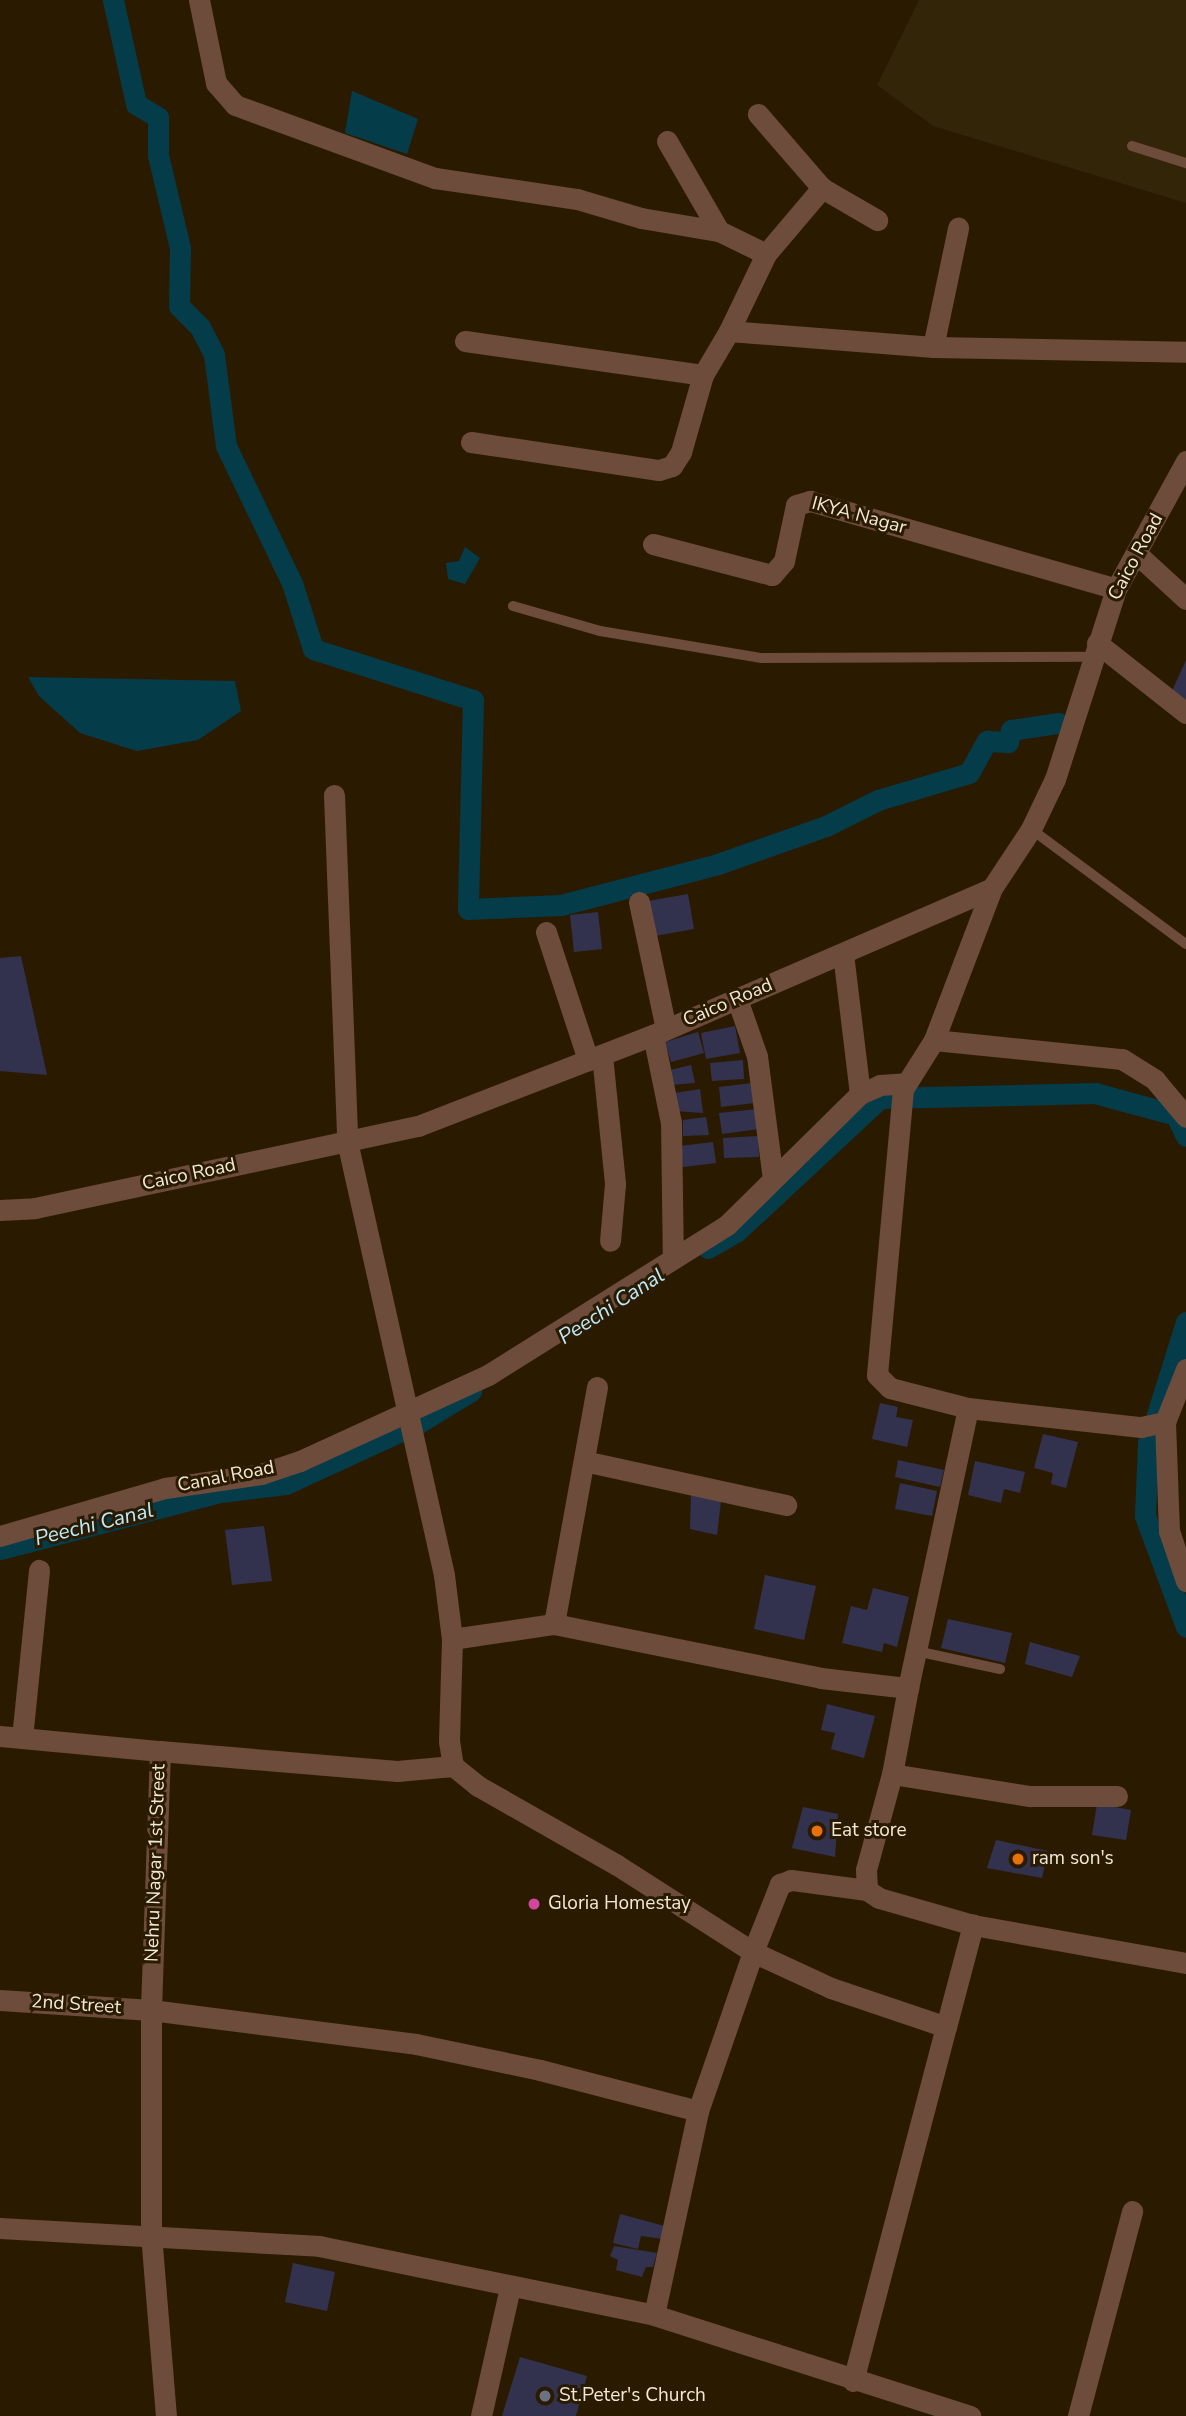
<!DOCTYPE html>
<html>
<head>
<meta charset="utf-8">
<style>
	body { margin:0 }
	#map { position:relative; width:1186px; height:2416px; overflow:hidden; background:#2a1b00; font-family:"Nunito Sans",sans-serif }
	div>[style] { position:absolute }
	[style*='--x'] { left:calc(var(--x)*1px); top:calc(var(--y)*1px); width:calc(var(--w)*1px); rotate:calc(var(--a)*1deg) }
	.built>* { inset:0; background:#332508 }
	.water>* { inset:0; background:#053c4a }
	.canal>* { height:21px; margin:-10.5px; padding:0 10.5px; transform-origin:10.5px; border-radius:10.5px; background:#053c4a }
	.building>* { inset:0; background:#33324e }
	.service>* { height:10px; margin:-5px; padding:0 5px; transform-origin:5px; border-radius:5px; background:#6d4c3b }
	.minor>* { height:21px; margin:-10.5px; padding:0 10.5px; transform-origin:10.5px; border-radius:10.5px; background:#6d4c3b }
	.tertiary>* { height:21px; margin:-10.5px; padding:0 10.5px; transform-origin:10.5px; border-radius:10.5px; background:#6d4c3b }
	.dots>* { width:19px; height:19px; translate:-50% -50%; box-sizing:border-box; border:4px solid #2a1b00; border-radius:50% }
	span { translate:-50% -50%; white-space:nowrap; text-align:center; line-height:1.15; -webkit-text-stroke:6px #2a1b00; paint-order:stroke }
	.street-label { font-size:19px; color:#f1e8d7 }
	.poi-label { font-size:19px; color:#f1e8d7 }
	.left { translate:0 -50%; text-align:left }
	.water-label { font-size:21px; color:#bdebfb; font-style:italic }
</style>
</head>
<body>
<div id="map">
	<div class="built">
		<i style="clip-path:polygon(919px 0,1186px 0,1186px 203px,933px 126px,877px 85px)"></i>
	</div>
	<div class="water">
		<i style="clip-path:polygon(352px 91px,418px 119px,407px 154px,345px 133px)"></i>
		<i style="clip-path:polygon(465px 547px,480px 558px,465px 584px,448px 579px,446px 563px,459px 561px)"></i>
		<i style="clip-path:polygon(28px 677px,235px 681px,241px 711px,198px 740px,137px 751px,80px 733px,39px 696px)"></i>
	</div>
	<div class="canal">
		<i style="--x:113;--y:0;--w:107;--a:77.5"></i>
		<i style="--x:136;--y:104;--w:26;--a:31"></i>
		<i style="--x:158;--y:117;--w:38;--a:90"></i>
		<i style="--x:158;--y:155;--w:96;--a:76.7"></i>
		<i style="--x:180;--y:248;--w:58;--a:91"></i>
		<i style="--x:179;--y:306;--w:30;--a:45"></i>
		<i style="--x:200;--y:327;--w:31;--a:63"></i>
		<i style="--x:214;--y:355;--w:92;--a:82.5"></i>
		<i style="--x:226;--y:446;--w:152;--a:64.3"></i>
		<i style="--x:292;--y:583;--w:69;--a:72.3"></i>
		<i style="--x:313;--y:649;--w:168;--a:17.7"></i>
		<i style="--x:473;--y:700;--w:209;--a:91.4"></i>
		<i style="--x:468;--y:909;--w:93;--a:-2.5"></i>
		<i style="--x:561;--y:905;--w:162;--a:-14.6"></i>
		<i style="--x:718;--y:864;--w:114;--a:-19.4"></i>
		<i style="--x:826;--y:826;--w:58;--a:-26.6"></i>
		<i style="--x:878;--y:800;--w:95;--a:-16.5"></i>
		<i style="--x:969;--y:773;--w:37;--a:-61"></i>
		<i style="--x:987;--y:741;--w:21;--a:3"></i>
		<i style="--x:1008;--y:742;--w:12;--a:-76"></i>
		<i style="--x:1011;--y:730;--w:48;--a:-8.5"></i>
		<i style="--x:708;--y:1248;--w:32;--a:-30"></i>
		<i style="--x:736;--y:1232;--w:197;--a:-42.9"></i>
		<i style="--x:880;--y:1098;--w:215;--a:-1.3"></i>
		<i style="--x:1095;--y:1093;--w:84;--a:15.2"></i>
		<i style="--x:1176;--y:1115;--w:23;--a:65"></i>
		<i style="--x:1186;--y:1322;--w:127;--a:107.4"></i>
		<i style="--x:1148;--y:1443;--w:73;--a:92.4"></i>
		<i style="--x:1145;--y:1516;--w:118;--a:69.7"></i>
		<i style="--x:0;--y:1549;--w:228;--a:-14.5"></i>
		<i style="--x:221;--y:1492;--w:65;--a:-7"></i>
		<i style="--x:286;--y:1484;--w:148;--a:-24.8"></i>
		<i style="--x:420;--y:1422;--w:60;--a:-31.3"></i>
	</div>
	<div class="building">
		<i style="clip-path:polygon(1186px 660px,1186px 700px,1172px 691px)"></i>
		<i style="clip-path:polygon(688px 894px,694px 929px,655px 936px,648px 901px)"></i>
		<i style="clip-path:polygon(598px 912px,602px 949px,574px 952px,570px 915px)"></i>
		<i style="clip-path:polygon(21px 956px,47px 1075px,0 1071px,0 958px)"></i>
		<i style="clip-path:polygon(735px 1026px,740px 1053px,706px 1059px,701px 1033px)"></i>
		<i style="clip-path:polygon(698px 1032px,704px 1053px,671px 1062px,665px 1042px)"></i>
		<i style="clip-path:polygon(743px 1060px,744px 1079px,712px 1081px,710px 1063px)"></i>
		<i style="clip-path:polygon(691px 1065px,695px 1083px,671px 1085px,670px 1070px)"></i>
		<i style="clip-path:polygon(752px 1083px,754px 1103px,721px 1107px,719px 1087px)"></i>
		<i style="clip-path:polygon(700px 1089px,703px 1113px,675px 1111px,675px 1093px)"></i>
		<i style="clip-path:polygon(757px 1109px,759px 1129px,722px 1134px,719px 1113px)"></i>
		<i style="clip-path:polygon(706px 1117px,709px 1135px,683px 1136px,683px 1120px)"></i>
		<i style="clip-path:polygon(758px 1136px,759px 1157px,724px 1158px,723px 1138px)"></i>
		<i style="clip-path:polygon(713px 1142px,716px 1163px,683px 1167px,680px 1146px)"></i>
		<i style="clip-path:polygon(880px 1403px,898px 1407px,896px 1417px,913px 1420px,907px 1447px,872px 1439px)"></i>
		<i style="clip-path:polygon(1043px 1434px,1078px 1442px,1066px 1488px,1051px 1484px,1053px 1473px,1034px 1468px)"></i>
		<i style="clip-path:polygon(898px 1460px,944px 1470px,940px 1487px,895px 1477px)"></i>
		<i style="clip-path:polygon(975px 1461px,1025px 1472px,1020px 1493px,1004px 1489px,1001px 1503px,968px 1495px)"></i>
		<i style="clip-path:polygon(900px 1483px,937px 1491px,932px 1516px,895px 1509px)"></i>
		<i style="clip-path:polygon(691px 1494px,721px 1501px,717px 1535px,690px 1529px)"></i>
		<i style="clip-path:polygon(264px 1526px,272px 1581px,232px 1585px,225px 1530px)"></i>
		<i style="clip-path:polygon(765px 1575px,816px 1586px,804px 1640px,754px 1629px)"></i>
		<i style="clip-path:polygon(873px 1588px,909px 1597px,897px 1647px,884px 1643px,882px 1652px,842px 1643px,851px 1606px,867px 1610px)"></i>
		<i style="clip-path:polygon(948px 1619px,1012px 1633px,1005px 1663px,941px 1648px)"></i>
		<i style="clip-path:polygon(1030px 1642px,1080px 1656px,1072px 1677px,1025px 1664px)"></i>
		<i style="clip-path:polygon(827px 1704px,875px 1716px,864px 1758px,831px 1749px,835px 1733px,821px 1730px)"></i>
		<i style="clip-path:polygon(1097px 1804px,1131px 1810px,1126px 1840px,1092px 1835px)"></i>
		<i style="clip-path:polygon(803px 1807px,838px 1814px,835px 1857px,792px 1848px)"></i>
		<i style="clip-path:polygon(996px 1840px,1048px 1851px,1042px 1878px,987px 1868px)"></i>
		<i style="clip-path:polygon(620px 2214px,668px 2227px,663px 2239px,641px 2236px,638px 2249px,613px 2243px)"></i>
		<i style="clip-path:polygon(614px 2246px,657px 2253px,653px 2267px,646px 2267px,642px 2277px,616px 2270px,618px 2260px,610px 2256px)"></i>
		<i style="clip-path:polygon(293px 2263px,335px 2272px,327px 2311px,285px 2302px)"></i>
		<i style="clip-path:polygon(520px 2357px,587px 2376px,576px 2416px,502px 2416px)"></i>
	</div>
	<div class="service">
		<i style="--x:1132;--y:146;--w:57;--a:17.5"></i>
		<i style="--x:513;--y:606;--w:91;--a:16"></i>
		<i style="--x:600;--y:631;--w:164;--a:9.5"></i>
		<i style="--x:762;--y:658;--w:329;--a:-0.2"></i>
		<i style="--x:1031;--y:829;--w:193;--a:36.6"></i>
		<i style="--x:916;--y:1651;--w:86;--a:12.1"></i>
	</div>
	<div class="minor">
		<i style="--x:199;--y:0;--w:85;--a:78.4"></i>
		<i style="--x:216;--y:83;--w:29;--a:49"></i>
		<i style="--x:235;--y:105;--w:213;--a:20.1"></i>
		<i style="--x:435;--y:178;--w:144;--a:8.4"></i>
		<i style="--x:577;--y:199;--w:67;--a:16.5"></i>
		<i style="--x:641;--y:218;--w:79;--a:9.5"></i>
		<i style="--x:667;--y:141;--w:104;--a:60"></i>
		<i style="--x:719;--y:231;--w:52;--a:26.1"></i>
		<i style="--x:822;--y:188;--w:64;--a:30.2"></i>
		<i style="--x:729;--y:331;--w:85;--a:-64.3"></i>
		<i style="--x:766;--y:254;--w:87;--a:-49.7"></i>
		<i style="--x:822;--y:188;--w:98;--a:-130.9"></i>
		<i style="--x:465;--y:341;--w:240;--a:8.1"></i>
		<i style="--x:703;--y:375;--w:51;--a:-59.4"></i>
		<i style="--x:729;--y:331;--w:205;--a:4.5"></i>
		<i style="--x:933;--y:347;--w:253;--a:1.1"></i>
		<i style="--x:933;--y:347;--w:122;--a:-78.1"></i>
		<i style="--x:471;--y:442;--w:190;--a:8.5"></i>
		<i style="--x:659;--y:470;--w:14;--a:-17"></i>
		<i style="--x:672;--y:466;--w:17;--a:-57"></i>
		<i style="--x:681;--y:452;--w:80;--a:-74.1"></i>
		<i style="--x:653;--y:544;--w:123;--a:14.6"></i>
		<i style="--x:772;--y:575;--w:18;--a:-49"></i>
		<i style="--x:784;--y:561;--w:57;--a:-77.9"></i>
		<i style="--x:796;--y:505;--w:15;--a:-16"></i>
		<i style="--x:810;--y:501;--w:318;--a:16"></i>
		<i style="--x:1138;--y:555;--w:65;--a:42.5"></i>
		<i style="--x:1097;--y:643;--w:113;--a:38.2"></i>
		<i style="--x:334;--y:795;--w:346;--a:87.8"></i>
		<i style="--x:347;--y:1141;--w:445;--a:77.4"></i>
		<i style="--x:444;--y:1575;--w:64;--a:82.9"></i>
		<i style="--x:452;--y:1639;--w:102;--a:91.7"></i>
		<i style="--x:449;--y:1741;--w:25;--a:81"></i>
		<i style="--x:992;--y:888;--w:163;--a:110.9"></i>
		<i style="--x:934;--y:1040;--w:58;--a:122.3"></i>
		<i style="--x:903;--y:1089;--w:287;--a:95.2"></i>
		<i style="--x:877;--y:1375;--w:18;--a:45"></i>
		<i style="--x:890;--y:1388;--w:81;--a:14.4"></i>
		<i style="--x:968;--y:1408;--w:174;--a:6.3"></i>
		<i style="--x:1141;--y:1427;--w:25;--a:-12"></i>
		<i style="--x:639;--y:902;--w:130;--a:78"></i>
		<i style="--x:546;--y:932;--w:135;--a:71.8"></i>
		<i style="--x:737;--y:999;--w:60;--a:70.7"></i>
		<i style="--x:757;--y:1056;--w:124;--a:82.6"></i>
		<i style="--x:653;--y:1035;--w:90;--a:78.4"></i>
		<i style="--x:671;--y:1123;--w:135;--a:89.2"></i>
		<i style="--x:934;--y:1040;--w:189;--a:5.8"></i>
		<i style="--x:1122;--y:1059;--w:39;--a:32"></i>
		<i style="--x:1155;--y:1080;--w:48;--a:50"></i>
		<i style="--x:602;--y:1055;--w:130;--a:84.2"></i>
		<i style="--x:615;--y:1184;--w:57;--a:95"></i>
		<i style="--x:860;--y:1094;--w:22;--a:-24"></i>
		<i style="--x:880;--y:1085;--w:26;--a:-4"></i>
		<i style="--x:1186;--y:1369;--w:57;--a:111.6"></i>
		<i style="--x:1165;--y:1422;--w:109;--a:87.9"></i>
		<i style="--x:1169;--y:1531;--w:53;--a:71.2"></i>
		<i style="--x:597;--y:1387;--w:241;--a:100.3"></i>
		<i style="--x:554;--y:1624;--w:272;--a:11.4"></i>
		<i style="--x:821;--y:1678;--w:88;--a:6.6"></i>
		<i style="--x:908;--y:1688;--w:286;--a:-77.9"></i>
		<i style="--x:584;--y:1461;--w:207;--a:12.3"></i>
		<i style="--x:0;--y:1536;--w:172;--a:-16.2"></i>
		<i style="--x:165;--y:1488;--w:97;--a:-8.3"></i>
		<i style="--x:261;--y:1474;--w:41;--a:-18.4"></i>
		<i style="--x:300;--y:1461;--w:207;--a:-24.6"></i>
		<i style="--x:488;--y:1375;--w:282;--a:-32.1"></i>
		<i style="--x:727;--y:1225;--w:187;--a:-44.6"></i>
		<i style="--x:860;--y:1094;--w:141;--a:-96.9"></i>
		<i style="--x:452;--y:1639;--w:103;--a:-8.4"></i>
		<i style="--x:908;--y:1688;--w:87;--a:100.5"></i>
		<i style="--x:892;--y:1774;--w:99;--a:105.2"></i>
		<i style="--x:866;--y:1870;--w:20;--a:87"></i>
		<i style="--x:867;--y:1890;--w:14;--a:34"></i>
		<i style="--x:879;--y:1898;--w:98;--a:16"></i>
		<i style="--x:0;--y:1736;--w:161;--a:5.4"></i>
		<i style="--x:160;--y:1751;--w:259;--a:92"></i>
		<i style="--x:151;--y:2010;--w:224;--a:90"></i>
		<i style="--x:151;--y:2234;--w:183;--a:85.3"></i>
		<i style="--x:22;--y:1738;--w:169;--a:-84.2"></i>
		<i style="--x:892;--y:1774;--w:140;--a:9.1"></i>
		<i style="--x:1030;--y:1796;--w:87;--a:0"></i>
		<i style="--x:867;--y:1890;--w:77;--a:-172.5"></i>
		<i style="--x:791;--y:1880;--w:12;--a:160"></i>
		<i style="--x:780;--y:1884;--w:73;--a:111.7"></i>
		<i style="--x:753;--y:1952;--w:86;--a:24.8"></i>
		<i style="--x:831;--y:1988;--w:121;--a:18.7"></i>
		<i style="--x:946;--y:2027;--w:106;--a:-75.2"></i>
		<i style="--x:973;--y:1925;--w:216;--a:10.1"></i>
		<i style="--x:0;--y:2000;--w:151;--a:3.8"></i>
		<i style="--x:151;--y:2010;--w:267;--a:7.3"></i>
		<i style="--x:416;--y:2044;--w:127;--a:11.8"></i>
		<i style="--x:540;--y:2070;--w:163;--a:14.5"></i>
		<i style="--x:698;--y:2111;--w:168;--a:-70.9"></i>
		<i style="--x:753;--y:1952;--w:161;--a:-147.4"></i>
		<i style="--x:617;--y:1865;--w:160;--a:-150.4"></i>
		<i style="--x:478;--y:1786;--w:32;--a:-141"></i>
		<i style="--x:453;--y:1766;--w:56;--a:174.9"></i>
		<i style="--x:397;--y:1771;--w:238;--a:-175.2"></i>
		<i style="--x:0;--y:2228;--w:320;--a:3.2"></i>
		<i style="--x:319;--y:2246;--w:342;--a:11.6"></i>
		<i style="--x:654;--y:2315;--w:332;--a:17.7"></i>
		<i style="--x:654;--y:2315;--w:209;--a:-77.8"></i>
		<i style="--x:853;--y:2381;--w:366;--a:-75.3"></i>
		<i style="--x:481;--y:2416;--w:132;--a:-77.3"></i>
		<i style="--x:1078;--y:2416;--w:212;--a:-75.2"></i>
	</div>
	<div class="tertiary">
		<i style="--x:0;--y:1210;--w:35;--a:-3"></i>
		<i style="--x:35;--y:1208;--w:392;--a:-12.1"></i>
		<i style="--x:418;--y:1126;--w:252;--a:-21.2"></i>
		<i style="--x:653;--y:1035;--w:369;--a:-23.4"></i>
		<i style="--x:992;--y:888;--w:71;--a:-56.5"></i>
		<i style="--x:1031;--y:829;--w:55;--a:-64.4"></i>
		<i style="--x:1055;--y:779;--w:200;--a:-72.2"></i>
		<i style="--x:1116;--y:589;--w:146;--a:-61.3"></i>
	</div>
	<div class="dots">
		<i style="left:817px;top:1831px;background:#e8710a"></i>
		<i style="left:1018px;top:1859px;background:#e8710a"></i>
		<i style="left:534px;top:1904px;background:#d1479c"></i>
		<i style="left:545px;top:2396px;background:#6b7280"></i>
	</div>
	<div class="street-label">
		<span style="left:859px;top:516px;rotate:15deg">IKYA Nagar</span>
		<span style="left:1136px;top:557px;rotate:-62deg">Caico Road</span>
		<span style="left:728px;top:1003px;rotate:-23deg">Caico Road</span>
		<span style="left:189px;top:1175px;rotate:-12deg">Caico Road</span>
		<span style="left:226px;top:1477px;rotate:-11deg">Canal Road</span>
		<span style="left:156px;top:1863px;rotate:-88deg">Nehru Nagar 1st Street</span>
		<span style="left:76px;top:2005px;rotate:4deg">2nd Street</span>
	</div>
	<div class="poi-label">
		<span class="left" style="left:831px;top:1831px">Eat store</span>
		<span class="left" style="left:1032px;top:1859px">ram son's</span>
		<span class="left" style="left:548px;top:1904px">Gloria Homestay</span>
		<span class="left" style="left:559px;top:2396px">St.Peter's Church</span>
	</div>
	<div class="water-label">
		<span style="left:611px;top:1306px;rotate:-33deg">Peechi Canal</span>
		<span style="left:94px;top:1524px;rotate:-14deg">Peechi Canal</span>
	</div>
</div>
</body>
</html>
